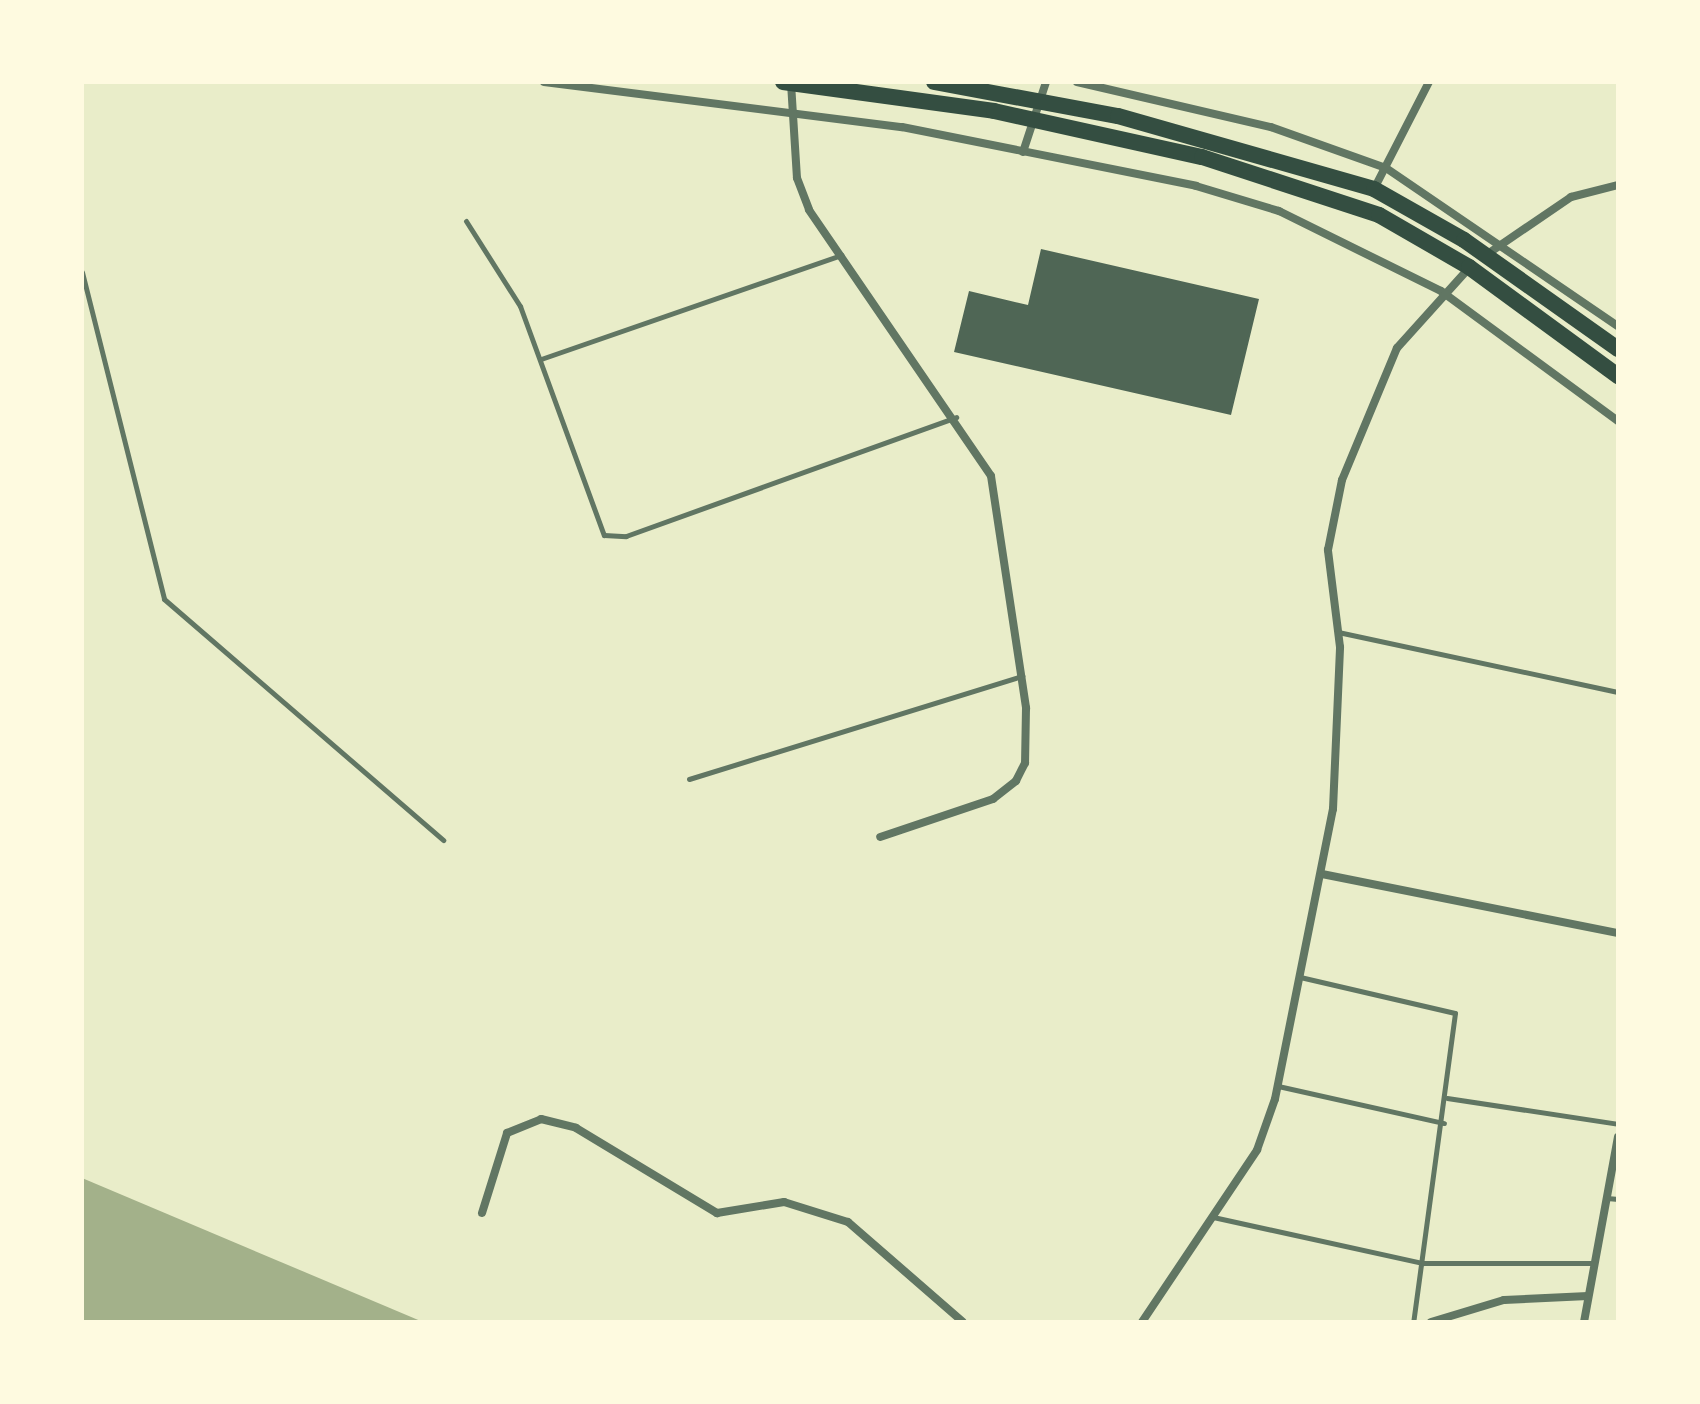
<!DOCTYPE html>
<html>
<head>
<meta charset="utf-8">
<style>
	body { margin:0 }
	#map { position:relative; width:1700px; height:1404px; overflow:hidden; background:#e9edc9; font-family:Bitter,serif }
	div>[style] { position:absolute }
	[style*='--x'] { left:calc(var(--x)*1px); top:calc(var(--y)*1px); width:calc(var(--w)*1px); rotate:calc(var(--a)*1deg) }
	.water>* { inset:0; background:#a3b18a }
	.building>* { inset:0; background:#4f6655 }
	.service>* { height:5px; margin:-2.5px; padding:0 2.5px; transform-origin:2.5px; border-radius:2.5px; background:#617663 }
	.minor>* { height:8px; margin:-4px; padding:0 4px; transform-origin:4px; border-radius:4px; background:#617663 }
	.primary>* { height:16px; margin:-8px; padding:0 8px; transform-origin:8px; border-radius:8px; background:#344e41 }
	span { translate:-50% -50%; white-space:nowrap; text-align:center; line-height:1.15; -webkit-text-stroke:7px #fefae0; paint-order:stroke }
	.frame { position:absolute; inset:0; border:84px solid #fefae0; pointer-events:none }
</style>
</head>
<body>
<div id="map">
	<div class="water">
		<i style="clip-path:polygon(82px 1178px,423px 1322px,82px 1322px)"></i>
	</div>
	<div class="building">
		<i style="clip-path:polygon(1041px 249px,1259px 299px,1231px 415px,954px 352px,969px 291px,1028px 305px)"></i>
	</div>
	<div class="service">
		<i style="--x:466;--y:221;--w:101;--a:57.6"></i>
		<i style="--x:520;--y:306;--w:244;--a:69.9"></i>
		<i style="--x:604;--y:535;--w:22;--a:3"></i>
		<i style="--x:626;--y:536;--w:351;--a:-19.8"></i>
		<i style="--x:82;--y:272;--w:337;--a:75.9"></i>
		<i style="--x:164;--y:599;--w:369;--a:40.8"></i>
		<i style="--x:541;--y:359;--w:318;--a:-19.1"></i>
		<i style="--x:1338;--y:632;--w:286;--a:12.1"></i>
		<i style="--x:689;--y:779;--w:349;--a:-17.2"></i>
		<i style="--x:1300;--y:977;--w:159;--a:13.1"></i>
		<i style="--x:1455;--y:1013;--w:312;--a:97.7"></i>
		<i style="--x:1278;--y:1086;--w:170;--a:12.6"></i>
		<i style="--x:1447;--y:1098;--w:173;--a:8.6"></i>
		<i style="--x:1607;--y:1198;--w:11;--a:5"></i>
		<i style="--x:1213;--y:1217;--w:215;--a:12.4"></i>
		<i style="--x:1423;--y:1263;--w:171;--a:0"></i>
	</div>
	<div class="minor">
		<i style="--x:544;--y:82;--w:361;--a:7.2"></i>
		<i style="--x:902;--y:127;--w:300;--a:11.3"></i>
		<i style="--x:1196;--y:186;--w:87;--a:16.8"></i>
		<i style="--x:1279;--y:211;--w:181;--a:26.3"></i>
		<i style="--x:1441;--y:291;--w:220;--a:36.3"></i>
		<i style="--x:1077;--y:82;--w:199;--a:13.1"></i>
		<i style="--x:1271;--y:127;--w:122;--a:19.6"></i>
		<i style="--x:1386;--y:168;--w:281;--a:34.3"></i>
		<i style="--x:791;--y:83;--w:95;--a:86.4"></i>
		<i style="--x:797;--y:178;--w:34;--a:69"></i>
		<i style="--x:809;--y:210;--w:322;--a:55.6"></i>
		<i style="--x:991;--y:476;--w:235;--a:81.4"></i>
		<i style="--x:1026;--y:708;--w:55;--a:91"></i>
		<i style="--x:1025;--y:763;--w:20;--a:117"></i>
		<i style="--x:1016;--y:781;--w:29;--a:142"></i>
		<i style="--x:993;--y:799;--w:119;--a:161.4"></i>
		<i style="--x:1023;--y:152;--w:74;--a:-71.8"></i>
		<i style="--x:1374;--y:189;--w:120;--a:-62.8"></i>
		<i style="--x:1486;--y:255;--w:103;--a:-34.3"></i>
		<i style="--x:1571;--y:197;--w:49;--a:-14.3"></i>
		<i style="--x:1322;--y:874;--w:302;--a:11.3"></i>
		<i style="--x:482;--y:1213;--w:84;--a:-72.6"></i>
		<i style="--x:507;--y:1133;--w:37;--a:-22"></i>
		<i style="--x:541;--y:1119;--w:36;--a:14"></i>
		<i style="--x:576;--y:1128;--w:165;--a:31.1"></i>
		<i style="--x:717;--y:1213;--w:68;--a:-9.3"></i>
		<i style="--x:784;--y:1202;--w:67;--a:17.4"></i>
		<i style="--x:848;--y:1222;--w:152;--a:41"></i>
		<i style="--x:1142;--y:1322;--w:207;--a:-56.2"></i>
		<i style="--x:1257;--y:1150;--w:54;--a:-70.6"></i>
		<i style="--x:1275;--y:1099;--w:296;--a:-78.7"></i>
		<i style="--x:1333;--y:809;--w:162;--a:-87.5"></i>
		<i style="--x:1340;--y:647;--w:98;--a:-97.1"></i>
		<i style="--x:1328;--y:550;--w:71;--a:-78.7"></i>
		<i style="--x:1342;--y:480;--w:143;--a:-67.4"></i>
		<i style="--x:1397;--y:348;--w:108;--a:-48"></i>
		<i style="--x:1431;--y:1322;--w:76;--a:-16.8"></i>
		<i style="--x:1504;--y:1300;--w:84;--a:-2.7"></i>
		<i style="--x:1584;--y:1322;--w:188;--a:-79.6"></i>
	</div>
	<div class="primary">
		<i style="--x:783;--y:82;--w:213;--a:7.8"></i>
		<i style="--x:994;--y:111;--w:213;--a:12.5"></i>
		<i style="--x:1202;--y:157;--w:186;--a:18.1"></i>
		<i style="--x:1379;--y:215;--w:104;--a:30"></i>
		<i style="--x:1469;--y:267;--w:185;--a:36.2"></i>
		<i style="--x:934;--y:82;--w:187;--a:10.5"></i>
		<i style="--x:1118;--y:116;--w:266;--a:15.9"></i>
		<i style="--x:1374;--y:189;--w:103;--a:29.5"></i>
		<i style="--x:1464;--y:240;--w:189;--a:35.3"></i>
	</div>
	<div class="frame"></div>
</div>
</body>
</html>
